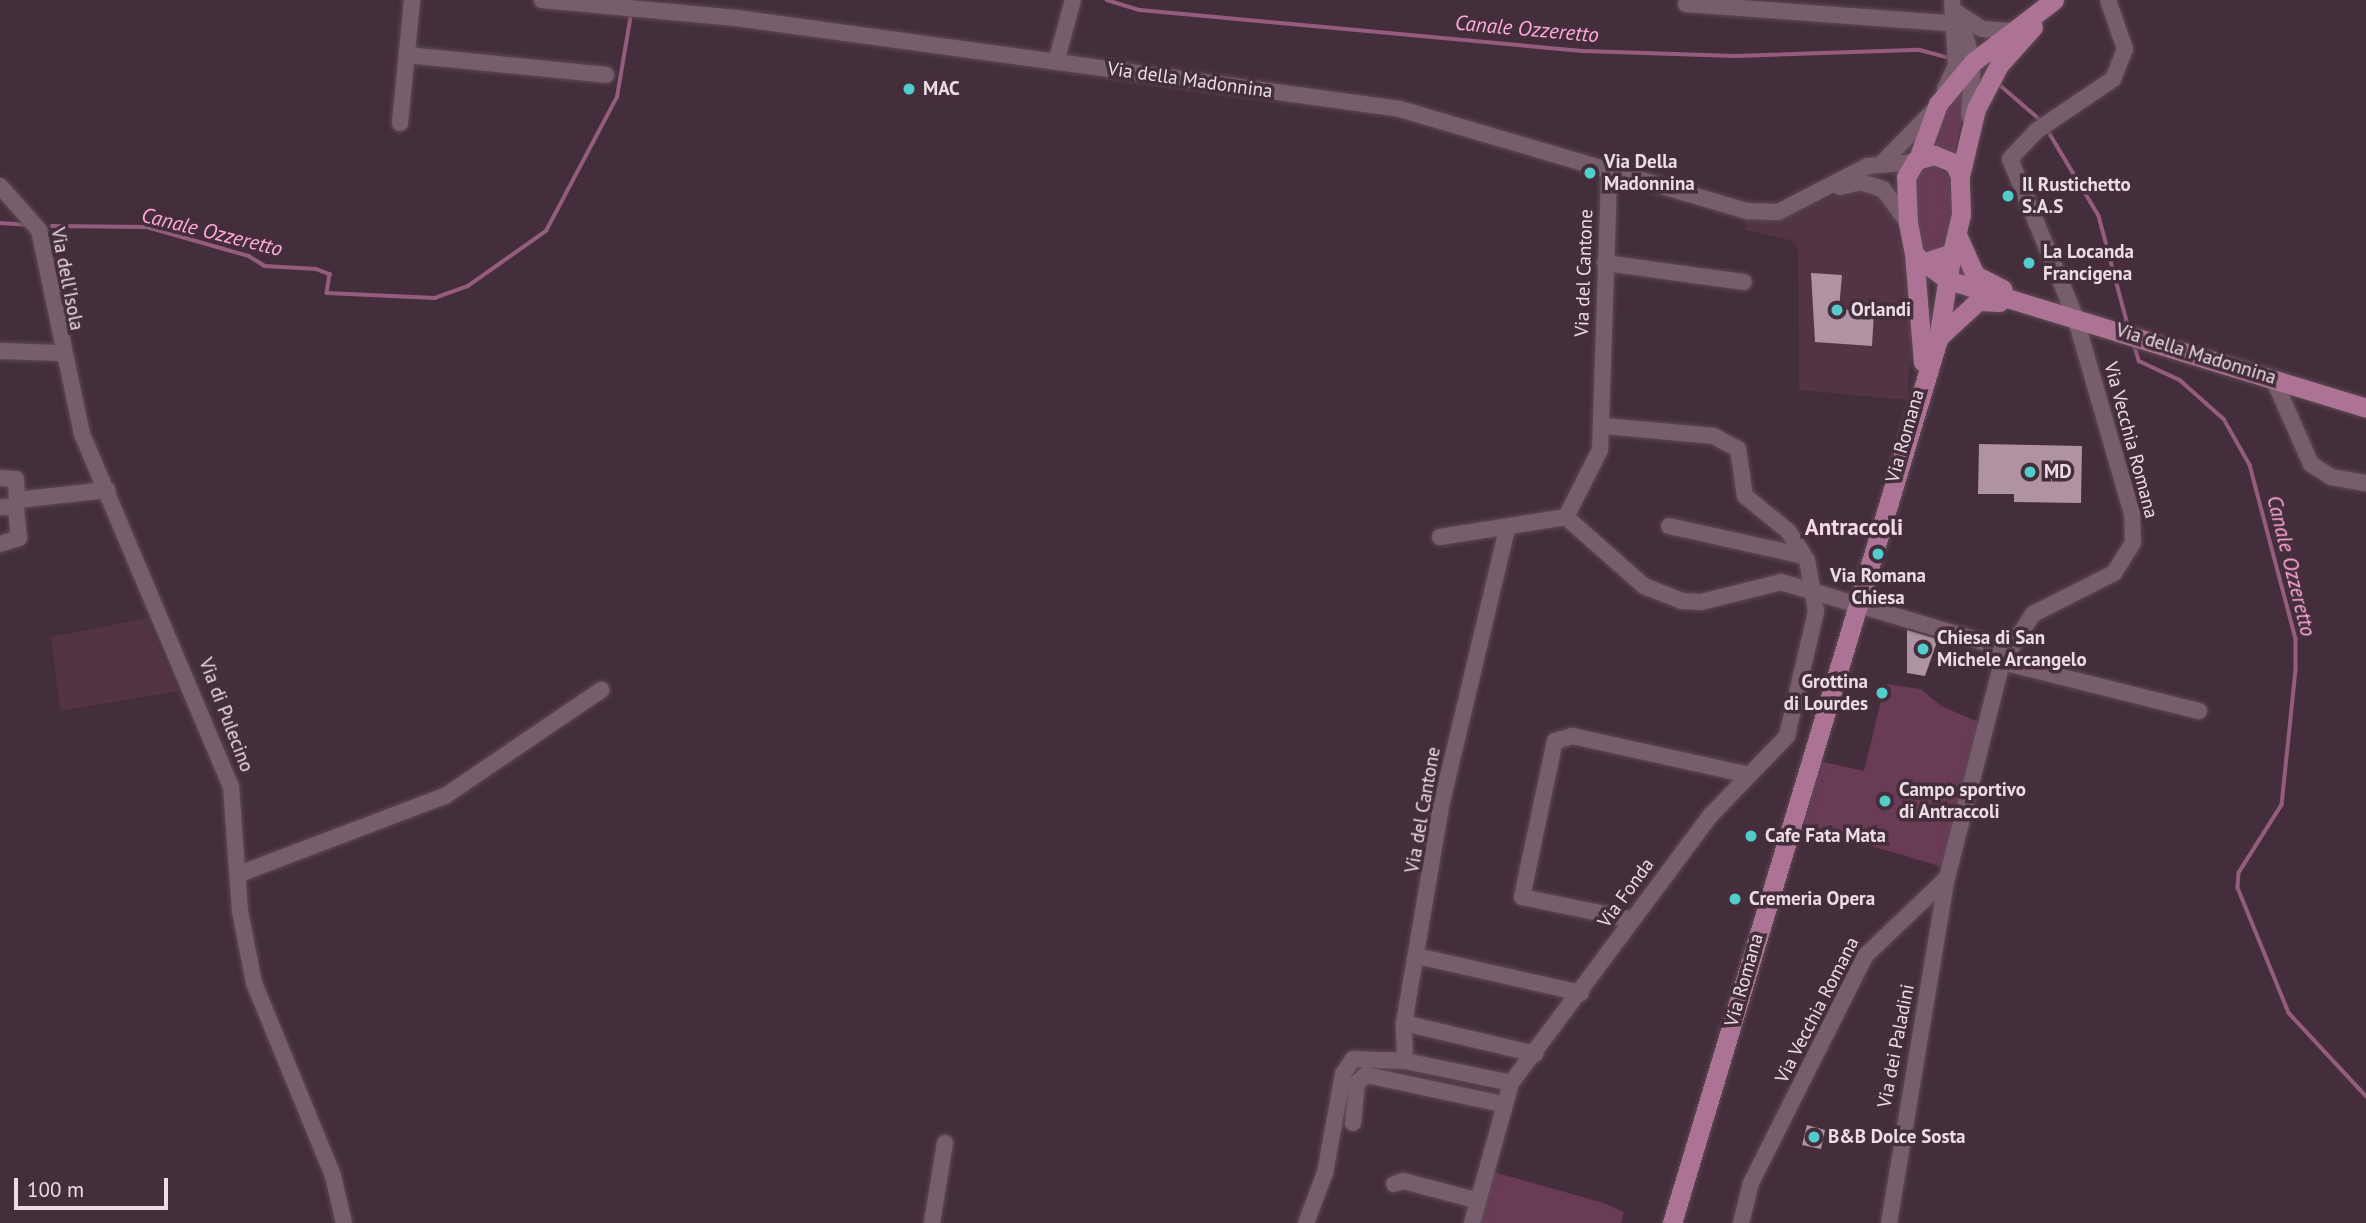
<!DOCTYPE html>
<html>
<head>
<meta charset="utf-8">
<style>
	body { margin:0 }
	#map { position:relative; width:2366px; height:1223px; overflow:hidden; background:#452e3b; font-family:"PT Sans",sans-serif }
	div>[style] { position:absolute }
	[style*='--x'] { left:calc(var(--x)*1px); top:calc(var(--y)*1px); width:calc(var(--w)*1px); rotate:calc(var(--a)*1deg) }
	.built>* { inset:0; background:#523445 }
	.green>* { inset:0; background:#693b55 }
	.stream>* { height:3.5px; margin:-1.75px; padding:0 1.75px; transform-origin:1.75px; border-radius:1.75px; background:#955d7d }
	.building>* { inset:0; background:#b093a2 }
	.roads { filter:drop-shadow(0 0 2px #5d4a54) drop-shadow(0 0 2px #5d4a54) }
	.minor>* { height:16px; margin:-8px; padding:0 8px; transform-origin:8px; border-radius:8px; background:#785e6c }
	.major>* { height:19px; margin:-9.5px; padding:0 9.5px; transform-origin:9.5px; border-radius:9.5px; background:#ad7394 }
	.dots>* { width:19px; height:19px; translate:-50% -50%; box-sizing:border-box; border:4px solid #452e3b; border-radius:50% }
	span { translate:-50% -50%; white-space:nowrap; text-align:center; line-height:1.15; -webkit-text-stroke:7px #452e3b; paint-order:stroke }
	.street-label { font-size:19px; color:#ecdde4 }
	.poi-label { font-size:19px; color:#ecdde4; font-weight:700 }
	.left { translate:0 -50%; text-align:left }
	.right { translate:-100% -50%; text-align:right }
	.water-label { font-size:21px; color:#fea9d9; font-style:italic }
	.quarter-label { font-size:23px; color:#f6d7e7; font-weight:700 }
	.scale { position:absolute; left:14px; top:1178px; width:154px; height:32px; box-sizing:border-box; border:4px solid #ecdde4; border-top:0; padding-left:9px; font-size:21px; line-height:24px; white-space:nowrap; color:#ecdde4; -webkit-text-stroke:5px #452e3b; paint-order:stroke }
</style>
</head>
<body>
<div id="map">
	<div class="built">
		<i style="clip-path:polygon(1855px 188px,1877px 193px,1892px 209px,1915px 305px,1907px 400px,1799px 390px,1798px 248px,1790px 240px,1746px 230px,1745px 217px,1784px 216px)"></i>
		<i style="clip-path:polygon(147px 618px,178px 691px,60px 711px,51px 637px)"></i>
	</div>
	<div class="green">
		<i style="clip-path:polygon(1965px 79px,1968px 94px,1954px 154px,1932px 147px,1932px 126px)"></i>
		<i style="clip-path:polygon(1934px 164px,1950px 177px,1952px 218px,1945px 247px,1927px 253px,1917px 236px,1915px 178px,1922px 167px)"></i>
		<i style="clip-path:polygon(1885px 684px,1921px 689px,1941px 706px,1981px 723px,1946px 868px,1800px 825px,1819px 761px,1864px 771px)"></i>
		<i style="clip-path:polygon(1490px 1171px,1604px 1203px,1624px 1212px,1621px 1223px,1477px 1223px)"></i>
	</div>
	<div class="stream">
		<i style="--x:1107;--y:0;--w:34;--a:17"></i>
		<i style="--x:1140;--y:10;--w:447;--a:5.3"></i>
		<i style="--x:1585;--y:51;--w:150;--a:1.9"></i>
		<i style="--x:1735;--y:56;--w:185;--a:-1.9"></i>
		<i style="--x:1920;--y:50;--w:27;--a:15"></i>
		<i style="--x:2000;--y:85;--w:57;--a:40.7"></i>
		<i style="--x:2047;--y:129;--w:101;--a:59.1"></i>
		<i style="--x:2099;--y:216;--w:117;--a:75.1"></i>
		<i style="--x:0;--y:223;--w:26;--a:4"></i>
		<i style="--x:52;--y:226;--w:95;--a:0.6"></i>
		<i style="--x:147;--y:227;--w:106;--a:15.9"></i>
		<i style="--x:249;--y:256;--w:19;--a:32"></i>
		<i style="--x:265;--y:266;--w:51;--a:3.4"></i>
		<i style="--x:316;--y:269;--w:15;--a:20"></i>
		<i style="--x:330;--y:274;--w:19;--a:99"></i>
		<i style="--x:327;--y:293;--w:108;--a:2.7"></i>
		<i style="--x:435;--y:298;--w:35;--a:-20"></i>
		<i style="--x:468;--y:286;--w:95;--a:-35.2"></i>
		<i style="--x:546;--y:231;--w:152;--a:-62.1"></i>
		<i style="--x:617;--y:97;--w:84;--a:-80.4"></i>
		<i style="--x:2134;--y:343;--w:19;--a:74"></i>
		<i style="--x:2139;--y:361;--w:45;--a:24.9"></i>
		<i style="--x:2180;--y:380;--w:59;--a:41.6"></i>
		<i style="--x:2224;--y:419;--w:53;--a:60.5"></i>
		<i style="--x:2250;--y:465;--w:180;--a:75.2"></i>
		<i style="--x:2296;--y:639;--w:31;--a:90"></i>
		<i style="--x:2296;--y:670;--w:136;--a:95.9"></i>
		<i style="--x:2282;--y:805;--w:80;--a:122.3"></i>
		<i style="--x:2239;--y:873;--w:15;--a:94"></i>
		<i style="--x:2238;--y:888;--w:135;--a:67.8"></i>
		<i style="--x:2289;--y:1013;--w:113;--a:47.1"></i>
	</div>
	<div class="building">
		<i style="clip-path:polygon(1811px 273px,1842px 275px,1839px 309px,1874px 312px,1872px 346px,1815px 342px)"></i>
		<i style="clip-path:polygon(1979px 444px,2082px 446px,2081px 503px,2014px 502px,2014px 494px,1978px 494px)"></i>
		<i style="clip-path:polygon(1907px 630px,1938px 639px,1925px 676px,1907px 673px)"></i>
		<i style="clip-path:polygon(1807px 1125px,1825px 1130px,1821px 1149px,1802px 1145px)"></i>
	</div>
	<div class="roads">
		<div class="minor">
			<i style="--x:542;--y:0;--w:195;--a:5.3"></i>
			<i style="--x:736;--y:18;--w:670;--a:7.8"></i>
			<i style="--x:1400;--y:109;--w:361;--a:16.4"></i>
			<i style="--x:1746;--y:211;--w:32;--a:2"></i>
			<i style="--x:1778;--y:212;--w:101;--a:-27.1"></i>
			<i style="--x:1868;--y:166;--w:46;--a:-5"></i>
			<i style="--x:1686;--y:4;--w:271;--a:4.2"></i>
			<i style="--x:1959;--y:14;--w:27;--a:33"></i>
			<i style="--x:1982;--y:29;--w:31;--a:4"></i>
			<i style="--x:1961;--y:22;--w:42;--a:73.3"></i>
			<i style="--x:1973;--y:62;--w:54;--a:94.2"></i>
			<i style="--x:407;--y:55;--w:200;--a:5.7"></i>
			<i style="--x:1056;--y:62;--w:64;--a:-74.7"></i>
			<i style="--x:1945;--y:89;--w:26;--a:-65"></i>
			<i style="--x:1956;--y:65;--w:65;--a:-93.5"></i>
			<i style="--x:400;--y:123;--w:124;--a:-84.4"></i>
			<i style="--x:1883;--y:162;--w:70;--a:-45.6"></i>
			<i style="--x:0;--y:186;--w:59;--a:48.4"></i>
			<i style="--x:39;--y:230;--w:208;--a:78.1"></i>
			<i style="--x:82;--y:434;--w:382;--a:67.1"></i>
			<i style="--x:231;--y:786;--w:125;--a:85.9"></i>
			<i style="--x:240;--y:911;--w:73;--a:79"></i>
			<i style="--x:254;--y:983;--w:209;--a:67.7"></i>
			<i style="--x:333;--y:1176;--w:48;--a:76.8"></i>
			<i style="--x:1840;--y:187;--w:21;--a:-14"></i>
			<i style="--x:1860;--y:182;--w:24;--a:17"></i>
			<i style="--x:1883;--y:189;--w:42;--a:53.7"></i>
			<i style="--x:1605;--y:263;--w:140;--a:7.8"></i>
			<i style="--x:0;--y:351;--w:60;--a:1.9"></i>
			<i style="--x:2273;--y:378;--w:94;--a:66.2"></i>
			<i style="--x:2311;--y:464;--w:24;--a:33"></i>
			<i style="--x:2331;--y:477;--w:36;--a:10"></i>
			<i style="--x:0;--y:478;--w:16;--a:4"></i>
			<i style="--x:16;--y:479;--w:21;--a:87"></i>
			<i style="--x:17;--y:500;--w:7;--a:98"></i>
			<i style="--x:16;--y:507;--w:16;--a:180"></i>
			<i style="--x:17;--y:500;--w:91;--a:-6.3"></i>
			<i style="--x:1566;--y:517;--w:104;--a:41.5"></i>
			<i style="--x:1644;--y:586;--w:41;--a:21.5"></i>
			<i style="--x:1682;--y:601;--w:19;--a:3"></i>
			<i style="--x:1701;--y:602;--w:82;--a:-14"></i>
			<i style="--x:1781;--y:582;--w:236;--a:16.5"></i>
			<i style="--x:1669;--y:526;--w:138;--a:12.5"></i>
			<i style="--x:1440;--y:537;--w:128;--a:-9"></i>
			<i style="--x:1566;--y:517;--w:75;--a:-63.1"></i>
			<i style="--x:1600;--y:450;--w:278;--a:-88.1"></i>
			<i style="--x:0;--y:544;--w:20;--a:-18"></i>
			<i style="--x:19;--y:538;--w:31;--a:-96"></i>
			<i style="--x:2002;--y:662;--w:203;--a:14"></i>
			<i style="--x:242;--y:873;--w:217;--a:-20.8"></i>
			<i style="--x:445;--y:796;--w:189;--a:-34.2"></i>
			<i style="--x:1629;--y:919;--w:109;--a:-168.4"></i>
			<i style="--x:1522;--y:897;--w:159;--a:-78.1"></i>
			<i style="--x:1555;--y:741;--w:18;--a:-16"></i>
			<i style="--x:1572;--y:736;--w:181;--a:12.4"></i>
			<i style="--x:1417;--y:956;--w:168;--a:12.7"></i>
			<i style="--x:1404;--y:1023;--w:135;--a:13.3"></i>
			<i style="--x:1405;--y:1061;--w:38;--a:-92"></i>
			<i style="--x:1404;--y:1023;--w:220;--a:-80.3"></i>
			<i style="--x:1441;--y:806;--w:286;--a:-76.6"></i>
			<i style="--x:1353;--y:1123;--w:40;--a:-84.3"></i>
			<i style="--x:1357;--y:1083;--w:12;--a:-42"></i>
			<i style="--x:1366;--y:1075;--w:139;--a:12"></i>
			<i style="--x:1394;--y:1184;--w:9;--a:-18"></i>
			<i style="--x:1403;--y:1181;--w:75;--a:14.6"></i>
			<i style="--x:932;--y:1223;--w:81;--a:-80.8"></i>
			<i style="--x:1306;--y:1223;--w:53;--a:-69.2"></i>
			<i style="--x:1325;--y:1173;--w:101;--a:-79.7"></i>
			<i style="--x:1343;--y:1074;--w:18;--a:-56"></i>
			<i style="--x:1353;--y:1059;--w:52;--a:2.2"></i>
			<i style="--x:1405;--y:1061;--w:108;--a:11.7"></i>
			<i style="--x:1472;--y:1223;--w:145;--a:-74.4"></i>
			<i style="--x:1511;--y:1083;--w:334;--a:-53.3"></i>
			<i style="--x:1711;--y:815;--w:110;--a:-46.1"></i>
			<i style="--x:1787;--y:736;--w:128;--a:-76.9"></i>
			<i style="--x:1816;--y:611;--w:52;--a:-100"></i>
			<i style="--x:1807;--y:560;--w:35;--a:-123"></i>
			<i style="--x:1788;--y:531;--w:55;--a:-140.9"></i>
			<i style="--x:1745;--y:496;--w:48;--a:-98.5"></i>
			<i style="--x:1738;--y:449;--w:27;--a:-152"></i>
			<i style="--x:1714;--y:436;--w:110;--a:-174.8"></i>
			<i style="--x:1741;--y:1223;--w:41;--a:-76"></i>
			<i style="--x:1751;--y:1183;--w:254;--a:-63.3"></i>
			<i style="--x:1865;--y:956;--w:113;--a:-43.6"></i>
			<i style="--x:1889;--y:1223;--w:350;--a:-80.5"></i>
			<i style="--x:1947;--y:878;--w:223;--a:-75.7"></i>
			<i style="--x:2002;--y:662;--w:57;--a:-57.1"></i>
			<i style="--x:2033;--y:614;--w:91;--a:-26.8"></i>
			<i style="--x:2114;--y:573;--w:36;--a:-58"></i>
			<i style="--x:2133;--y:542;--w:28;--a:-92"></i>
			<i style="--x:2132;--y:514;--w:206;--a:-106.1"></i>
			<i style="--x:2075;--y:316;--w:170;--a:-112.5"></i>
			<i style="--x:2010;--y:159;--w:38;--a:-47"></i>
			<i style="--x:2036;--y:131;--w:93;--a:-34"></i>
			<i style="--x:2113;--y:79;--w:32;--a:-68"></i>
			<i style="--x:2125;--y:49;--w:52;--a:-109.1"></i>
		</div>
		<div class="major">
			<i style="--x:1918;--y:159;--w:59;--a:-70"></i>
			<i style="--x:1938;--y:104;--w:55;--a:-50.2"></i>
			<i style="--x:1973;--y:62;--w:102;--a:-37.4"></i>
			<i style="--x:1960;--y:176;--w:69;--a:-76.6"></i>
			<i style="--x:1976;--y:109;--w:50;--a:-62.4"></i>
			<i style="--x:1999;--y:65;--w:51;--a:-48.2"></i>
			<i style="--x:1958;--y:237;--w:42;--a:65.9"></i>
			<i style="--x:1975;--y:275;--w:31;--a:27"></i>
			<i style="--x:1914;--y:253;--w:109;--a:85.3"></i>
			<i style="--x:1925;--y:262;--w:28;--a:-18"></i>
			<i style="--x:1952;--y:253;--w:40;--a:-77"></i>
			<i style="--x:1961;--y:214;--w:38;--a:-92"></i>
			<i style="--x:1960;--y:176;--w:14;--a:-115"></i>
			<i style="--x:1954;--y:163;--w:22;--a:-158"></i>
			<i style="--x:1934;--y:155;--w:19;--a:164"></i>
			<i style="--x:1916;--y:160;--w:20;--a:120"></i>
			<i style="--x:1906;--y:177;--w:46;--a:87.5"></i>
			<i style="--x:1908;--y:223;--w:31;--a:79"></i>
			<i style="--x:1914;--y:253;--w:6;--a:51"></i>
			<i style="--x:1918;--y:258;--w:37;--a:36"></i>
			<i style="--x:1948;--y:280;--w:437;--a:17"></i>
			<i style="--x:1939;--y:337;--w:53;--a:-42.7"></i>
			<i style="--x:1978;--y:301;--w:21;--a:3"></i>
			<i style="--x:1672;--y:1223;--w:923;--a:-73.25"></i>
			<i style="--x:1938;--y:339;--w:87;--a:-80.8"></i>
		</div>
	</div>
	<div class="dots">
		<i style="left:909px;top:89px;background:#52cdcd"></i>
		<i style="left:1590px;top:173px;background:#52cdcd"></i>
		<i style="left:2008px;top:196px;background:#52cdcd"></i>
		<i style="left:2029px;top:263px;background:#52cdcd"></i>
		<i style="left:1837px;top:310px;background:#52cdcd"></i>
		<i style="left:2030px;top:472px;background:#52cdcd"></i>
		<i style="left:1878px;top:554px;background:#52cdcd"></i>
		<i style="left:1923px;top:649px;background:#52cdcd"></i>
		<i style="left:1882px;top:693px;background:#52cdcd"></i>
		<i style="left:1885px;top:801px;background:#52cdcd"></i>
		<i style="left:1751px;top:836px;background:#52cdcd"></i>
		<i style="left:1735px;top:899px;background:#52cdcd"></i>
		<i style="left:1814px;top:1137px;background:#52cdcd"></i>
	</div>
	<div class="street-label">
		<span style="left:1190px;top:80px;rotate:8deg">Via della Madonnina</span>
		<span style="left:1584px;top:273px;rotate:-88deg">Via del Cantone</span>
		<span style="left:67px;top:279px;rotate:79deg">Via dell'Isola</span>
		<span style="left:2196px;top:354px;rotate:17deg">Via della Madonnina</span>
		<span style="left:1905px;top:436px;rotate:-74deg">Via Romana</span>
		<span style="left:2131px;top:440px;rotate:75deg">Via Vecchia Romana</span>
		<span style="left:226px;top:715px;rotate:69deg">Via di Pulecino</span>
		<span style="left:1423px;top:810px;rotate:-80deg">Via del Cantone</span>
		<span style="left:1626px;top:893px;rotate:-54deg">Via Fonda</span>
		<span style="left:1744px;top:980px;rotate:-74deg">Via Romana</span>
		<span style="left:1817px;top:1010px;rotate:-63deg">Via Vecchia Romana</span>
		<span style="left:1896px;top:1046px;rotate:-79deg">Via dei Paladini</span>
	</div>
	<div class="poi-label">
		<span class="left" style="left:923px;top:89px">MAC</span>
		<span class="left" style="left:1604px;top:173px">Via Della<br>Madonnina</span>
		<span class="left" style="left:2022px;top:196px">Il Rustichetto<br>S.A.S</span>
		<span class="left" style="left:2043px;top:263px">La Locanda<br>Francigena</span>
		<span class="left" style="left:1851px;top:310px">Orlandi</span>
		<span class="left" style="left:2044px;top:472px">MD</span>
		<span style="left:1878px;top:587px">Via Romana<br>Chiesa</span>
		<span class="left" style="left:1937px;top:649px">Chiesa di San<br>Michele Arcangelo</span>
		<span class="right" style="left:1868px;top:693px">Grottina<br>di Lourdes</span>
		<span class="left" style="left:1899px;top:801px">Campo sportivo<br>di Antraccoli</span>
		<span class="left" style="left:1765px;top:836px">Cafe Fata Mata</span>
		<span class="left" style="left:1749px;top:899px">Cremeria Opera</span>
		<span class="left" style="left:1828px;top:1137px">B&amp;B Dolce Sosta</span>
	</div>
	<div class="water-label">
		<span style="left:1527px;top:29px;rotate:5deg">Canale Ozzeretto</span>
		<span style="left:212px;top:232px;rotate:14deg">Canale Ozzeretto</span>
		<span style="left:2291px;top:566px;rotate:76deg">Canale Ozzeretto</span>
	</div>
	<div class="quarter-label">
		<span style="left:1854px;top:527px">Antraccoli</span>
	</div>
	<div class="scale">100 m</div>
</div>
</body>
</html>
